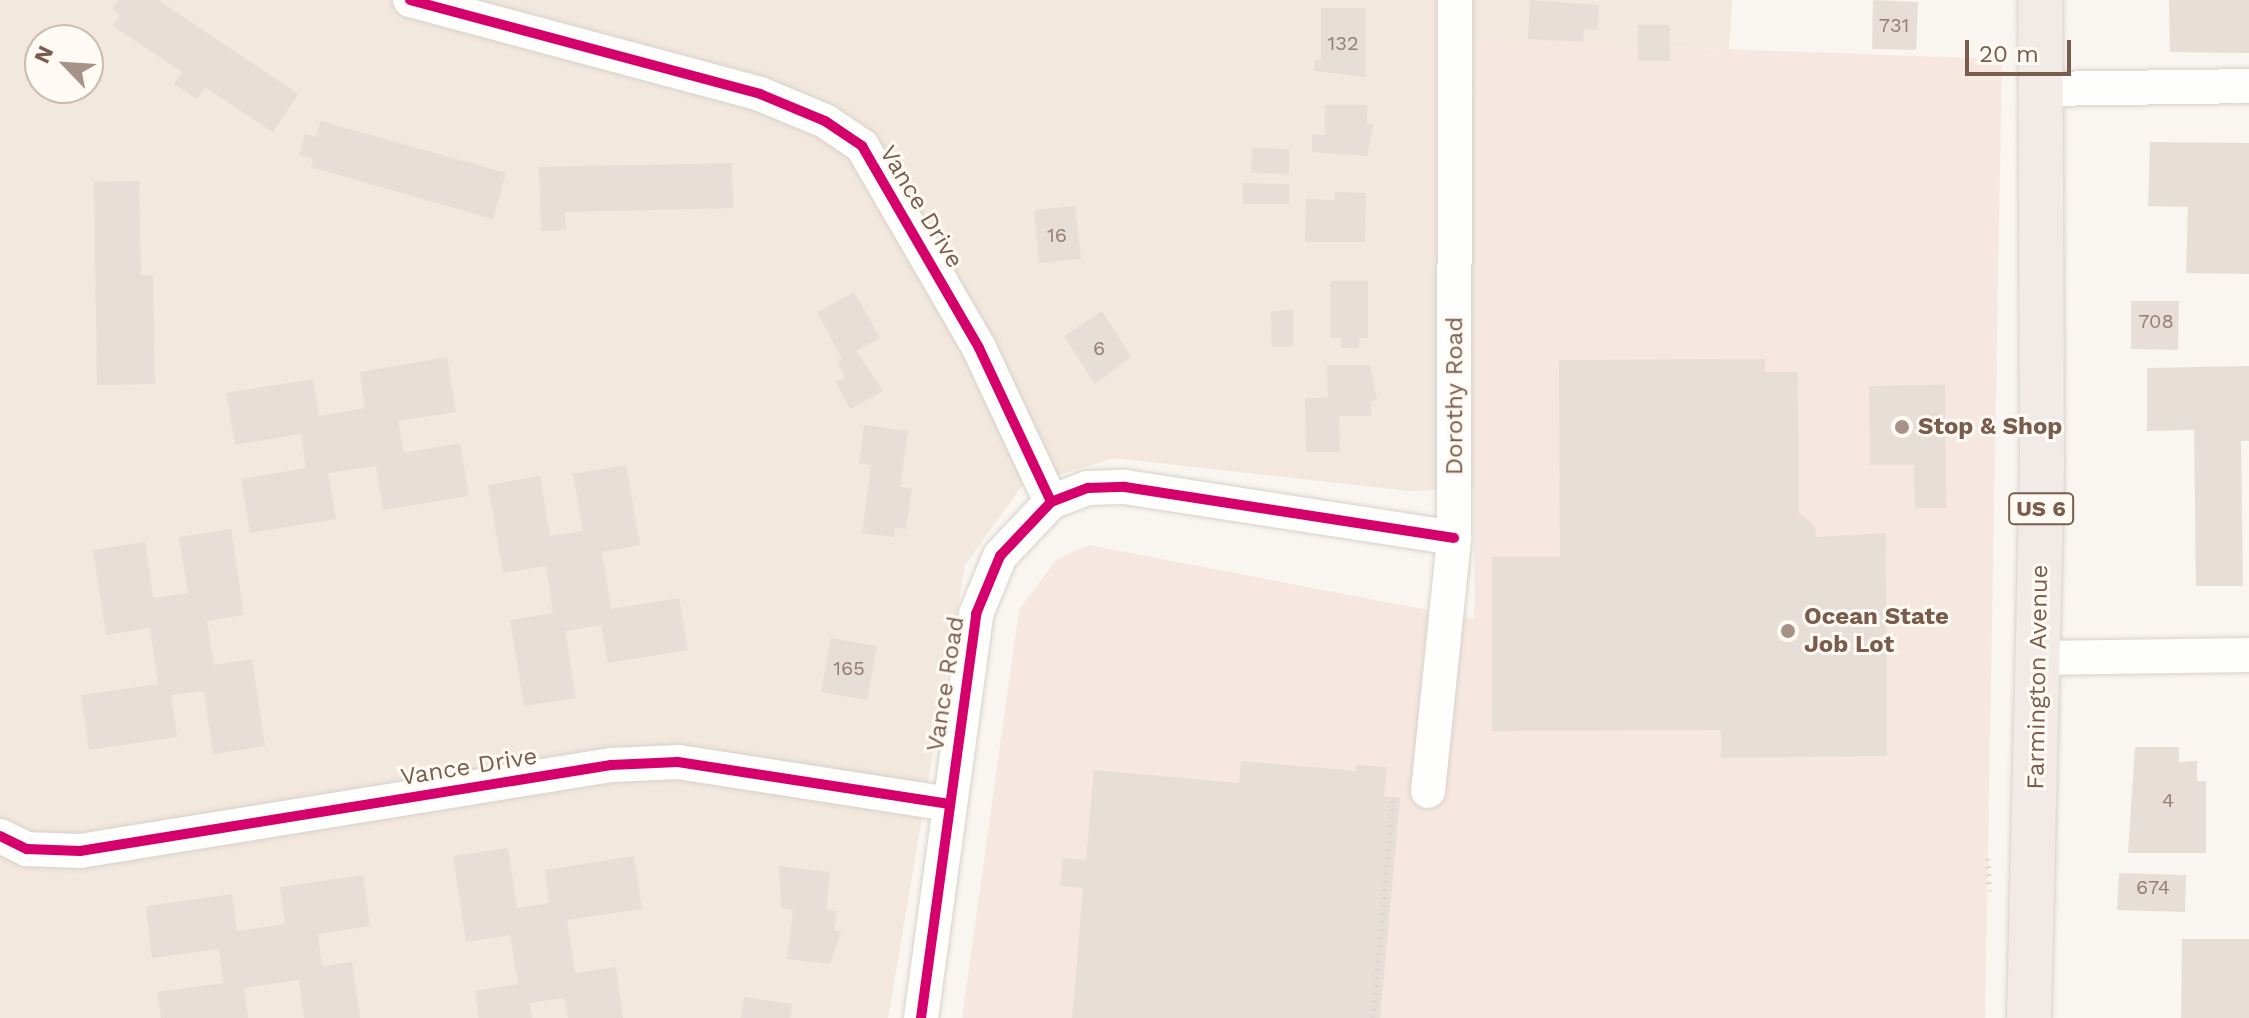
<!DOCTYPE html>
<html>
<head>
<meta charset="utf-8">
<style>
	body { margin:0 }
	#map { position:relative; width:2249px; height:1018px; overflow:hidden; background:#f9f5f0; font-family:"Work Sans",sans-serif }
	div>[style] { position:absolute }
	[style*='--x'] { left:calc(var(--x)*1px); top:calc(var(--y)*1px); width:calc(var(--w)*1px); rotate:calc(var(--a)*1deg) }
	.residential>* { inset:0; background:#f2e8de }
	.commercial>* { inset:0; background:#f6e8e1 }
	.building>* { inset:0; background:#e6ded7 }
	.path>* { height:5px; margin-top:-2.5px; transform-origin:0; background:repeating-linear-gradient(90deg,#dcd5d0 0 2px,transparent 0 8px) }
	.roads { filter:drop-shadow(0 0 2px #d7d1cb) drop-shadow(0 0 2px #d7d1cb) }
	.minor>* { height:34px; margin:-17px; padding:0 17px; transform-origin:17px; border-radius:17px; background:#fefefd }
	.highway>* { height:44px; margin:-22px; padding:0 22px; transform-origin:22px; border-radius:22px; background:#f2eae7 }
	.cycleway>* { height:10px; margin:-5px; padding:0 5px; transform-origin:5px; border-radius:5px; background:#d6006c }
	.dots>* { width:22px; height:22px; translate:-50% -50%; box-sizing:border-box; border:4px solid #fffaf3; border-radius:50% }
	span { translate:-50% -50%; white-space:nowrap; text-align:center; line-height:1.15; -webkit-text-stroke:6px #fffaf3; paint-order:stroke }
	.number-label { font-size:20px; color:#977e72 }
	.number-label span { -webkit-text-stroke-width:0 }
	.shield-label span { padding:2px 6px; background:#fffaf3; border:2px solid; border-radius:6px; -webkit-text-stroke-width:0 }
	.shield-label { font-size:22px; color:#7a5c4d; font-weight:700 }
	.street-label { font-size:24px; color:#7a5c4d }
	.poi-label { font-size:24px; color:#7a5c4d; font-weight:700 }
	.left { translate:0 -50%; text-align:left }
	.north { position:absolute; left:24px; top:24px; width:80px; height:80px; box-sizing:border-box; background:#fffaf3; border:2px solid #cabbb1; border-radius:50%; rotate:295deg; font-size:22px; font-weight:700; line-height:32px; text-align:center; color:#7a5c4d }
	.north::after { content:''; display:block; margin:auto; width:28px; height:36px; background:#a69286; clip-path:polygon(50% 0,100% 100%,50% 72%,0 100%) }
	.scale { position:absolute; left:1965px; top:40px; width:106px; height:36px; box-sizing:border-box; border:4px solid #7a5c4d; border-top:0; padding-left:10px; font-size:24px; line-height:28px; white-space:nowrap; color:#7a5c4d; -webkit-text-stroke:6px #fffaf3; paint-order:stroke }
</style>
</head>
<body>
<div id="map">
	<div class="residential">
		<i style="clip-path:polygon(evenodd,0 0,1732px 0,1729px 49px,1476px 41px,1475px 488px,1409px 491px,1114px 458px,1022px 486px,965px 565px,888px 1018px,0 1018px,0 0,40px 40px,88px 40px,88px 88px,40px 88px,40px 40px)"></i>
	</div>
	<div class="commercial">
		<i style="clip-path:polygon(1476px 40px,2002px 59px,1985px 1018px,962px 1018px,1019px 610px,1056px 560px,1089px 545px,1474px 619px)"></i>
	</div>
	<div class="building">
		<i style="clip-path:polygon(118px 0,158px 0,298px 94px,273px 132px,205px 87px,197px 99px,174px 84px,182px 72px,113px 26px,120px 15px,112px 9px)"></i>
		<i style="clip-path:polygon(1530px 0,1599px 5px,1598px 30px,1584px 29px,1583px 42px,1528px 39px)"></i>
		<i style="clip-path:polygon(1873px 0,1918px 2px,1916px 50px,1872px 49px)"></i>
		<i style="clip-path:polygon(2169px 0,2249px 0,2249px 53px,2170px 52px)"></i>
		<i style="clip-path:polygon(1321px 8px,1366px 8px,1366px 77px,1314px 71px,1314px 60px,1321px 60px)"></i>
		<i style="clip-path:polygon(1638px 25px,1670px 25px,1670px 61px,1638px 61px)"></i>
		<i style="clip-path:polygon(1325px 105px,1367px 105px,1367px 124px,1374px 124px,1367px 156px,1312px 152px,1312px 134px,1325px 135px)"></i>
		<i style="clip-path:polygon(321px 121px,506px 173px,493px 219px,311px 167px,313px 159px,299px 155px,305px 134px,316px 137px)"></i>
		<i style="clip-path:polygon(2150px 142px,2249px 143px,2249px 274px,2186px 273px,2188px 207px,2148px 206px)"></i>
		<i style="clip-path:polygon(1252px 148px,1289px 149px,1289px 174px,1251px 173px)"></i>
		<i style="clip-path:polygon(732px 163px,733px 208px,565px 212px,566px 230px,541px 231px,539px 167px)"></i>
		<i style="clip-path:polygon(139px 181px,141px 275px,153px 275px,155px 384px,97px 385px,94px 182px)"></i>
		<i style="clip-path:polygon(1243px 183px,1289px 184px,1289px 204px,1243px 204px)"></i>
		<i style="clip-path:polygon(1335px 192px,1366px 193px,1365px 242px,1305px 242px,1306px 199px,1335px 200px)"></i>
		<i style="clip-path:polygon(1075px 206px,1081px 259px,1039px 263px,1034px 210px)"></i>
		<i style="clip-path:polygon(1330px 281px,1368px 281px,1368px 338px,1359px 338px,1359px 348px,1341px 348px,1341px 338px,1330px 338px)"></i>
		<i style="clip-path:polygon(854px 292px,880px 338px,856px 351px,883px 391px,850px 409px,836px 382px,845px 377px,837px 362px,842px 359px,817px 312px)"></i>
		<i style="clip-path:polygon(2131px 301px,2179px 301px,2178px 350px,2131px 349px)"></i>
		<i style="clip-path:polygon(1293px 310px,1293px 346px,1272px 347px,1271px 311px)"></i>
		<i style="clip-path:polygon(1102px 311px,1131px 357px,1095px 384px,1064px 336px)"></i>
		<i style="clip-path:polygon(447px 357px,456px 412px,398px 421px,404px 453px,460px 443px,469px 496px,383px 510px,376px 466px,328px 473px,336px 519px,250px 533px,241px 479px,306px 468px,301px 434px,235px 445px,226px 393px,313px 379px,319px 416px,365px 408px,360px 372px)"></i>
		<i style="clip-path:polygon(1765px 359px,1765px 372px,1798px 372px,1799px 513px,1814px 525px,1816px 537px,1886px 533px,1887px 756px,1721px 758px,1721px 730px,1492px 731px,1492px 557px,1560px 557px,1559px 360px)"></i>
		<i style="clip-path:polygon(1327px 365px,1370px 365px,1377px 400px,1371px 401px,1371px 416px,1339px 416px,1340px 452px,1306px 452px,1305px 398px,1328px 398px)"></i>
		<i style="clip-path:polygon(2249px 366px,2249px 441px,2241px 441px,2243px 586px,2196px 586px,2194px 430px,2147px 431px,2147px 368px)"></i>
		<i style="clip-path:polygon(1945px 385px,1946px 508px,1915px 508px,1914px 465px,1870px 465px,1869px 386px)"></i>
		<i style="clip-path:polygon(864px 425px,908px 431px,900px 487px,912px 488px,906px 529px,895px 527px,894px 537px,862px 533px,871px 465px,859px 464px)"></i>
		<i style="clip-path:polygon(626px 465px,640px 545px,602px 552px,611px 609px,679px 598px,688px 650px,608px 663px,601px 625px,565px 631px,576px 698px,524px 706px,510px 620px,553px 613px,546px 566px,503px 573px,488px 485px,540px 476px,550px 536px,583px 531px,573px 474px)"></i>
		<i style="clip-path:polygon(231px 529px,244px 615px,207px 621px,214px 665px,252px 659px,265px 746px,213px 754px,204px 691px,171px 695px,177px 737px,89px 750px,81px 695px,158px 684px,150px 628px,106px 635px,93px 550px,145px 542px,153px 598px,188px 593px,179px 537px)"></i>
		<i style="clip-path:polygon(831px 638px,877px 646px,867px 700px,821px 692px)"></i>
		<i style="clip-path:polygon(2135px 747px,2179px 747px,2179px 762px,2197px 761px,2197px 781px,2206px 781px,2206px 853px,2128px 853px)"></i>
		<i style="clip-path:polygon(1241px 761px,1356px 771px,1357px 765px,1387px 767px,1384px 796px,1400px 798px,1380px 1018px,1072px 1018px,1083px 888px,1060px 886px,1063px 858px,1086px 860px,1094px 770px,1239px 783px)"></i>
		<i style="clip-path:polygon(508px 848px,517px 908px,549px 903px,545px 870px,634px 856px,642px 909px,567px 920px,575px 973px,616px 967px,623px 1018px,568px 1018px,564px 998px,530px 1003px,532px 1018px,479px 1018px,475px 991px,518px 984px,510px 935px,466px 942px,453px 856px)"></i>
		<i style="clip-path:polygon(779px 866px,830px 872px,826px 910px,837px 911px,834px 931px,841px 932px,830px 964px,787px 959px,793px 910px,781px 908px)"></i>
		<i style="clip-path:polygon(2119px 873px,2186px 875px,2185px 912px,2117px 910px)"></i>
		<i style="clip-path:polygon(363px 875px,370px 926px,318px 934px,322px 966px,352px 962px,360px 1018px,304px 1018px,299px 980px,244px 988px,248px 1018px,161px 1018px,157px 992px,223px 983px,219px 949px,152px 958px,146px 906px,232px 894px,237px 931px,285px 924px,280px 887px)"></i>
		<i style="clip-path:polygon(2182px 939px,2249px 939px,2249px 1018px,2181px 1018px)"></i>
		<i style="clip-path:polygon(744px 997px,792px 1004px,790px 1018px,741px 1018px)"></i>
	</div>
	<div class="path">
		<i style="--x:1988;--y:858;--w:33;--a:88"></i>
		<i style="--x:1373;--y:1018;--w:219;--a:-84.8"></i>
	</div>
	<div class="roads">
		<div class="minor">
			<i style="--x:410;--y:0;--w:362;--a:15"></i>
			<i style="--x:760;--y:94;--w:70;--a:22.6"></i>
			<i style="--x:825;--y:121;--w:45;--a:34"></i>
			<i style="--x:862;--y:146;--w:233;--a:59.9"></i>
			<i style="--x:979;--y:348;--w:170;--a:64.9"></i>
			<i style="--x:2040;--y:89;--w:209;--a:-0.8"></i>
			<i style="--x:2039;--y:658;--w:210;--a:-0.8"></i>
			<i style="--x:1428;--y:791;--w:254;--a:-84.1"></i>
			<i style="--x:1454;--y:538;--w:538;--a:-89.89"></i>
			<i style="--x:0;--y:836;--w:30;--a:26"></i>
			<i style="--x:27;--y:849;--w:53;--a:2.2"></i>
			<i style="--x:80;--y:851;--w:538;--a:-9.2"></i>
			<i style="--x:611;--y:765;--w:67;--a:-2.6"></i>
			<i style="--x:678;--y:762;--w:273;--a:8.8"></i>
			<i style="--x:921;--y:1018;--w:408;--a:-82.2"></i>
			<i style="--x:976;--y:614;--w:63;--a:-67.5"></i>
			<i style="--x:1000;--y:556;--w:74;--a:-46.6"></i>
			<i style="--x:1051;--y:502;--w:40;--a:-21"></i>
			<i style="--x:1088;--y:488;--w:37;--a:-2"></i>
			<i style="--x:1125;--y:487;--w:333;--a:8.8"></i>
		</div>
		<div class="highway">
			<i style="--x:2029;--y:1018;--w:553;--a:-88.65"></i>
			<i style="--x:2042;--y:465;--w:465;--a:-90.2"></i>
		</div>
	</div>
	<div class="cycleway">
		<i style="--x:410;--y:0;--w:362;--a:15"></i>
		<i style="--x:760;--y:94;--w:70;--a:22.6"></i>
		<i style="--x:825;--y:121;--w:45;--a:34"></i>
		<i style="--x:862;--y:146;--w:233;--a:59.9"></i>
		<i style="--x:979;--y:348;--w:170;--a:64.9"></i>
		<i style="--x:0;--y:836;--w:30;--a:26"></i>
		<i style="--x:27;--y:849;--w:53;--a:2.2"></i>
		<i style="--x:80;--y:851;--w:538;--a:-9.2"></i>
		<i style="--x:611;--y:765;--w:67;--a:-2.6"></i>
		<i style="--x:678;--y:762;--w:273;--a:8.8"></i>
		<i style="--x:921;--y:1018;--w:408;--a:-82.2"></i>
		<i style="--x:976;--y:614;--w:63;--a:-67.5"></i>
		<i style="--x:1000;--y:556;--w:74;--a:-46.6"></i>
		<i style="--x:1051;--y:502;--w:40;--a:-21"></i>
		<i style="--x:1088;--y:488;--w:37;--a:-2"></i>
		<i style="--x:1125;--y:487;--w:333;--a:8.8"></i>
	</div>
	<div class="dots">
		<i style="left:1902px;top:427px;background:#a69286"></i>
		<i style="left:1788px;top:631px;background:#a69286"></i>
	</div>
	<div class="number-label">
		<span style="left:1894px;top:25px">731</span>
		<span style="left:1343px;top:43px">132</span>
		<span style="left:1057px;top:235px">16</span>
		<span style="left:2156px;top:321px">708</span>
		<span style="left:1099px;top:348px">6</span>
		<span style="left:849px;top:668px">165</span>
		<span style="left:2168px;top:800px">4</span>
		<span style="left:2153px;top:887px">674</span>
	</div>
	<div class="shield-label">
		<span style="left:2041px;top:509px">US 6</span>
	</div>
	<div class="street-label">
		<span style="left:921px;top:207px;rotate:59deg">Vance Drive</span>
		<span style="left:1455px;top:396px;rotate:-90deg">Dorothy Road</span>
		<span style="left:2038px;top:677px;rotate:-89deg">Farmington Avenue</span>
		<span style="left:946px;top:684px;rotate:-81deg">Vance Road</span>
		<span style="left:469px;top:767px;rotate:-9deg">Vance Drive</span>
	</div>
	<div class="poi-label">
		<span class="left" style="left:1918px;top:427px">Stop &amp; Shop</span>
		<span class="left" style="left:1804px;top:631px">Ocean State<br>Job Lot</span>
	</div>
	<div class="north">N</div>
	<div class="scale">20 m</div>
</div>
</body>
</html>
